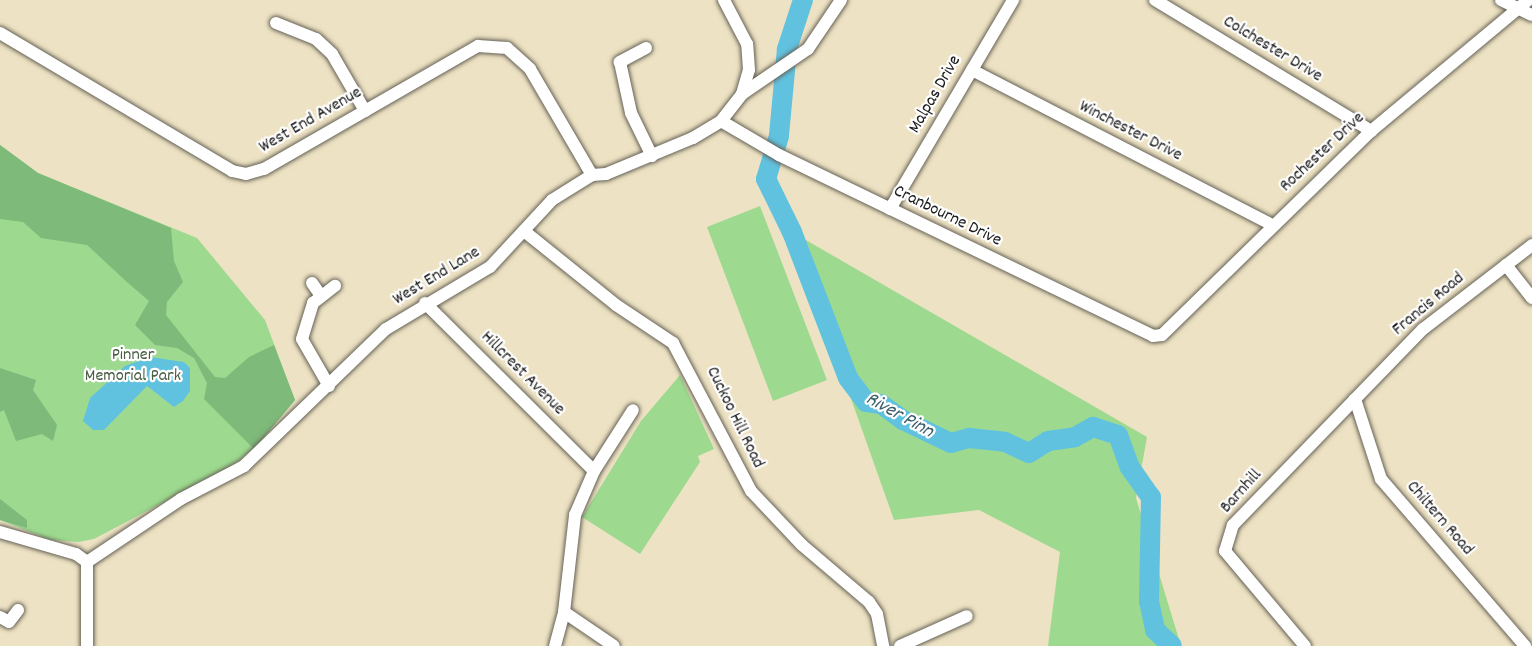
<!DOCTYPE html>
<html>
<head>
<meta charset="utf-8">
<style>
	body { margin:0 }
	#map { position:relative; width:1532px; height:646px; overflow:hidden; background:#ede2c3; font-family:Dekko,sans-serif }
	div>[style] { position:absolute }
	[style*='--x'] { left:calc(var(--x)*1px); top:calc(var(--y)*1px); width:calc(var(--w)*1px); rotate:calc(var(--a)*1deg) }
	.green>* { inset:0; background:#9dda8f }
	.forest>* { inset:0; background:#7eba7a }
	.water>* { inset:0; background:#61c2df }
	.river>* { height:20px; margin:-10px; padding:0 10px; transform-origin:10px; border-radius:10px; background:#61c2df }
	.roads { filter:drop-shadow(0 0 2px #656156) drop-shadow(0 0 2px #656156) }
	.minor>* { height:12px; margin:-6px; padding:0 6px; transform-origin:6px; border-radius:6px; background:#fff }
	span { translate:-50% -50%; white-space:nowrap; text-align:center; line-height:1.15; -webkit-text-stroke:4.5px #fff; paint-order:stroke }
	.street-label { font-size:18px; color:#1c1c1c }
	.park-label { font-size:18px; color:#495e44 }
	.water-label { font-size:20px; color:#385e6a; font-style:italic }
</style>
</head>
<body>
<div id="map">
	<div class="green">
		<i style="clip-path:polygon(0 145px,38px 173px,197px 238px,265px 320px,295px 400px,254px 449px,230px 467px,94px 539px,78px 542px,50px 540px,0 520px)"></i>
		<i style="clip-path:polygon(760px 206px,827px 380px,773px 401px,707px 227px)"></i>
		<i style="clip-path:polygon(792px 232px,1147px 437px,1136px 498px,1181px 646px,1048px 646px,1060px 552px,979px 510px,894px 520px)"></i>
		<i style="clip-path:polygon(680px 375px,714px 449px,698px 456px,700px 462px,640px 554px,582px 517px,641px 421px)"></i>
	</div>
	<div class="forest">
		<i style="clip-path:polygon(0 145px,38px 173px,171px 228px,174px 261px,183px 282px,167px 302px,166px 315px,215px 377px,225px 378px,249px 357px,274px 345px,295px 400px,254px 449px,204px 399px,207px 383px,194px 358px,177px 348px,155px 345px,135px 325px,149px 301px,127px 282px,87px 245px,41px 238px,23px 222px,0 219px)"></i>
		<i style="clip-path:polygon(0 368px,36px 380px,33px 390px,57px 425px,53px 441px,42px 434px,16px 441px,4px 410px,0 412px)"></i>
		<i style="clip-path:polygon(0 499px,27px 520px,27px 528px,0 520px)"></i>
	</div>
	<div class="water">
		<i style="clip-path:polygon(150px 357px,184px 362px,190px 368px,190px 391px,183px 401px,174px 407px,147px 386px,104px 430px,93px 430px,83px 421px,90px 398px,125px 366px)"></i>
	</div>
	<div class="river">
		<i style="--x:803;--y:0;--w:52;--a:108.1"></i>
		<i style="--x:787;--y:49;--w:87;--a:95.3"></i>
		<i style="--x:779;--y:136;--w:45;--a:106.8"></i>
		<i style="--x:766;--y:179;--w:59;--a:63.9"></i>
		<i style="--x:792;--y:232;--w:156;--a:69"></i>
		<i style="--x:848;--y:378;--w:30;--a:53"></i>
		<i style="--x:866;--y:402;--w:15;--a:8"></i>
		<i style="--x:881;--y:404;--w:27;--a:36"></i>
		<i style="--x:903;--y:420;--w:53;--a:25.6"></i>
		<i style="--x:951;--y:443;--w:19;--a:-16"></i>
		<i style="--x:969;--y:438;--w:36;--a:6"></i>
		<i style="--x:1005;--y:442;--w:26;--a:25"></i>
		<i style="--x:1029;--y:453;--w:22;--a:-32"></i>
		<i style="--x:1048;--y:441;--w:27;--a:-8"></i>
		<i style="--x:1075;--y:437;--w:21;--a:-29"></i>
		<i style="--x:1093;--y:427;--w:26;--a:18"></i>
		<i style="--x:1118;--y:435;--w:33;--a:70"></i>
		<i style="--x:1129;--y:466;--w:38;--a:55"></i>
		<i style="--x:1151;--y:497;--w:104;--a:91.1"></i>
		<i style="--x:1149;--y:601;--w:30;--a:78"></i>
		<i style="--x:1155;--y:630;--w:23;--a:43"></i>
	</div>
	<div class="roads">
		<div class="minor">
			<i style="--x:1155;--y:0;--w:253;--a:31.2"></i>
			<i style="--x:1501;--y:0;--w:34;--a:26"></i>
			<i style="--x:276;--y:23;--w:43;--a:21.8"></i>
			<i style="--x:316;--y:39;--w:22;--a:43"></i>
			<i style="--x:332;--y:54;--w:66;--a:59.9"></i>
			<i style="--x:0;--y:33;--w:270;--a:30.7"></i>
			<i style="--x:232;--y:171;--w:14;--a:12"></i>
			<i style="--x:246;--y:174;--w:19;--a:-16"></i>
			<i style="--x:264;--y:169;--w:247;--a:-29.9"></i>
			<i style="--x:478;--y:46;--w:29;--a:4"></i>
			<i style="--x:507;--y:48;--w:31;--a:42"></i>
			<i style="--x:530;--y:69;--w:123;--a:59.7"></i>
			<i style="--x:646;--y:48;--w:30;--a:152"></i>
			<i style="--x:620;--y:62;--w:52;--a:77.8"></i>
			<i style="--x:631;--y:113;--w:48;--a:64"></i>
			<i style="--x:972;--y:70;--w:338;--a:27.3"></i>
			<i style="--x:742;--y:94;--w:80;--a:-34.3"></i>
			<i style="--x:808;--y:49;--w:59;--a:-56"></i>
			<i style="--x:721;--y:121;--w:67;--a:30.4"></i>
			<i style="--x:779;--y:155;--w:415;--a:25.8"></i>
			<i style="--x:1153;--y:336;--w:9;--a:-6"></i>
			<i style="--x:1162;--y:335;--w:292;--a:-44.3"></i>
			<i style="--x:1371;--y:131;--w:204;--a:-39.8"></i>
			<i style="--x:890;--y:209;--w:243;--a:-59.5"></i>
			<i style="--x:524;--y:231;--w:118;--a:38.8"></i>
			<i style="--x:616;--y:305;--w:69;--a:33.7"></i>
			<i style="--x:673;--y:343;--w:167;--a:62.2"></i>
			<i style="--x:751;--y:491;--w:74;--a:46.6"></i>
			<i style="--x:802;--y:545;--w:88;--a:40.4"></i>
			<i style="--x:869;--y:602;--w:14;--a:56"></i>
			<i style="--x:877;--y:614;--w:33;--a:79"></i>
			<i style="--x:1506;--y:265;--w:42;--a:51.8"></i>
			<i style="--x:312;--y:283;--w:16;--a:55"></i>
			<i style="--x:425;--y:303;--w:238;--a:44.8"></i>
			<i style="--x:329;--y:386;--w:54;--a:-119.9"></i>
			<i style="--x:302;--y:339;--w:38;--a:-73"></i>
			<i style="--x:313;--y:303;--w:28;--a:-38"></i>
			<i style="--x:1355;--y:399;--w:84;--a:72"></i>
			<i style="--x:1381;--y:479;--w:221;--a:49.2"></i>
			<i style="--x:0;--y:532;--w:79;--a:16.1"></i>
			<i style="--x:76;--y:554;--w:14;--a:36"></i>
			<i style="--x:564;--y:612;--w:60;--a:34.2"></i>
			<i style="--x:0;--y:617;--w:10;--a:29"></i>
			<i style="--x:9;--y:622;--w:15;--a:-53"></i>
			<i style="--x:87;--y:646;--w:84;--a:-90"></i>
			<i style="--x:87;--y:562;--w:113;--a:-33.8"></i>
			<i style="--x:181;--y:499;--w:71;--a:-27.6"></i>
			<i style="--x:244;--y:466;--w:197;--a:-44"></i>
			<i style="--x:386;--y:329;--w:121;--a:-30.8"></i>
			<i style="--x:490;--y:267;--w:91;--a:-47.2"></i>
			<i style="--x:552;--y:200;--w:47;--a:-32"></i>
			<i style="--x:592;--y:175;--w:14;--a:-4"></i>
			<i style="--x:606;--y:174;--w:94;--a:-22.5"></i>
			<i style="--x:693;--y:138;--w:33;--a:-31"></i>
			<i style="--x:721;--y:121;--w:34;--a:-52"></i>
			<i style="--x:742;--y:94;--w:25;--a:-74"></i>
			<i style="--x:749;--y:70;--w:26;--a:-94"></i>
			<i style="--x:747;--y:44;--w:50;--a:-117.6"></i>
			<i style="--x:555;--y:646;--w:35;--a:-75"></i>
			<i style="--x:564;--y:612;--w:98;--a:-83.5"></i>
			<i style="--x:575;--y:515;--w:48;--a:-66.6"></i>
			<i style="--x:594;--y:471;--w:72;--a:-57.4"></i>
			<i style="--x:900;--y:646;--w:73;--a:-24.1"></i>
			<i style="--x:1305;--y:646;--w:124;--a:-130.1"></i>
			<i style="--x:1225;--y:551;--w:27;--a:-73"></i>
			<i style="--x:1233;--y:525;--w:273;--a:-45.9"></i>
			<i style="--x:1423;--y:329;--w:138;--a:-37.6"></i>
		</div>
	</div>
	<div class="street-label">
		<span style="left:1272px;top:50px;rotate:31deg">Colchester Drive</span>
		<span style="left:936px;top:95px;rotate:-60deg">Malpas Drive</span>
		<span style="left:311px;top:121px;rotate:-30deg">West End Avenue</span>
		<span style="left:1130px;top:132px;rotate:27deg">Winchester Drive</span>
		<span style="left:1323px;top:153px;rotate:-43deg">Rochester Drive</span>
		<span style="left:947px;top:217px;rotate:26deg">Cranbourne Drive</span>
		<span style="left:437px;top:277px;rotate:-31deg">West End Lane</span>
		<span style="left:1429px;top:305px;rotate:-40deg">Francis Road</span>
		<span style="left:522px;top:374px;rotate:45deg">Hillcrest Avenue</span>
		<span style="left:734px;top:418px;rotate:64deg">Cuckoo Hill Road</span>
		<span style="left:1242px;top:492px;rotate:-48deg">Barnhill</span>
		<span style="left:1439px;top:519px;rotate:49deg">Chiltern Road</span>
	</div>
	<div class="park-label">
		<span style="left:133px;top:367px">Pinner<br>Memorial Park</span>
	</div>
	<div class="water-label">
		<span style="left:899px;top:416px;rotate:29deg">River Pinn</span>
	</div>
</div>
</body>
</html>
